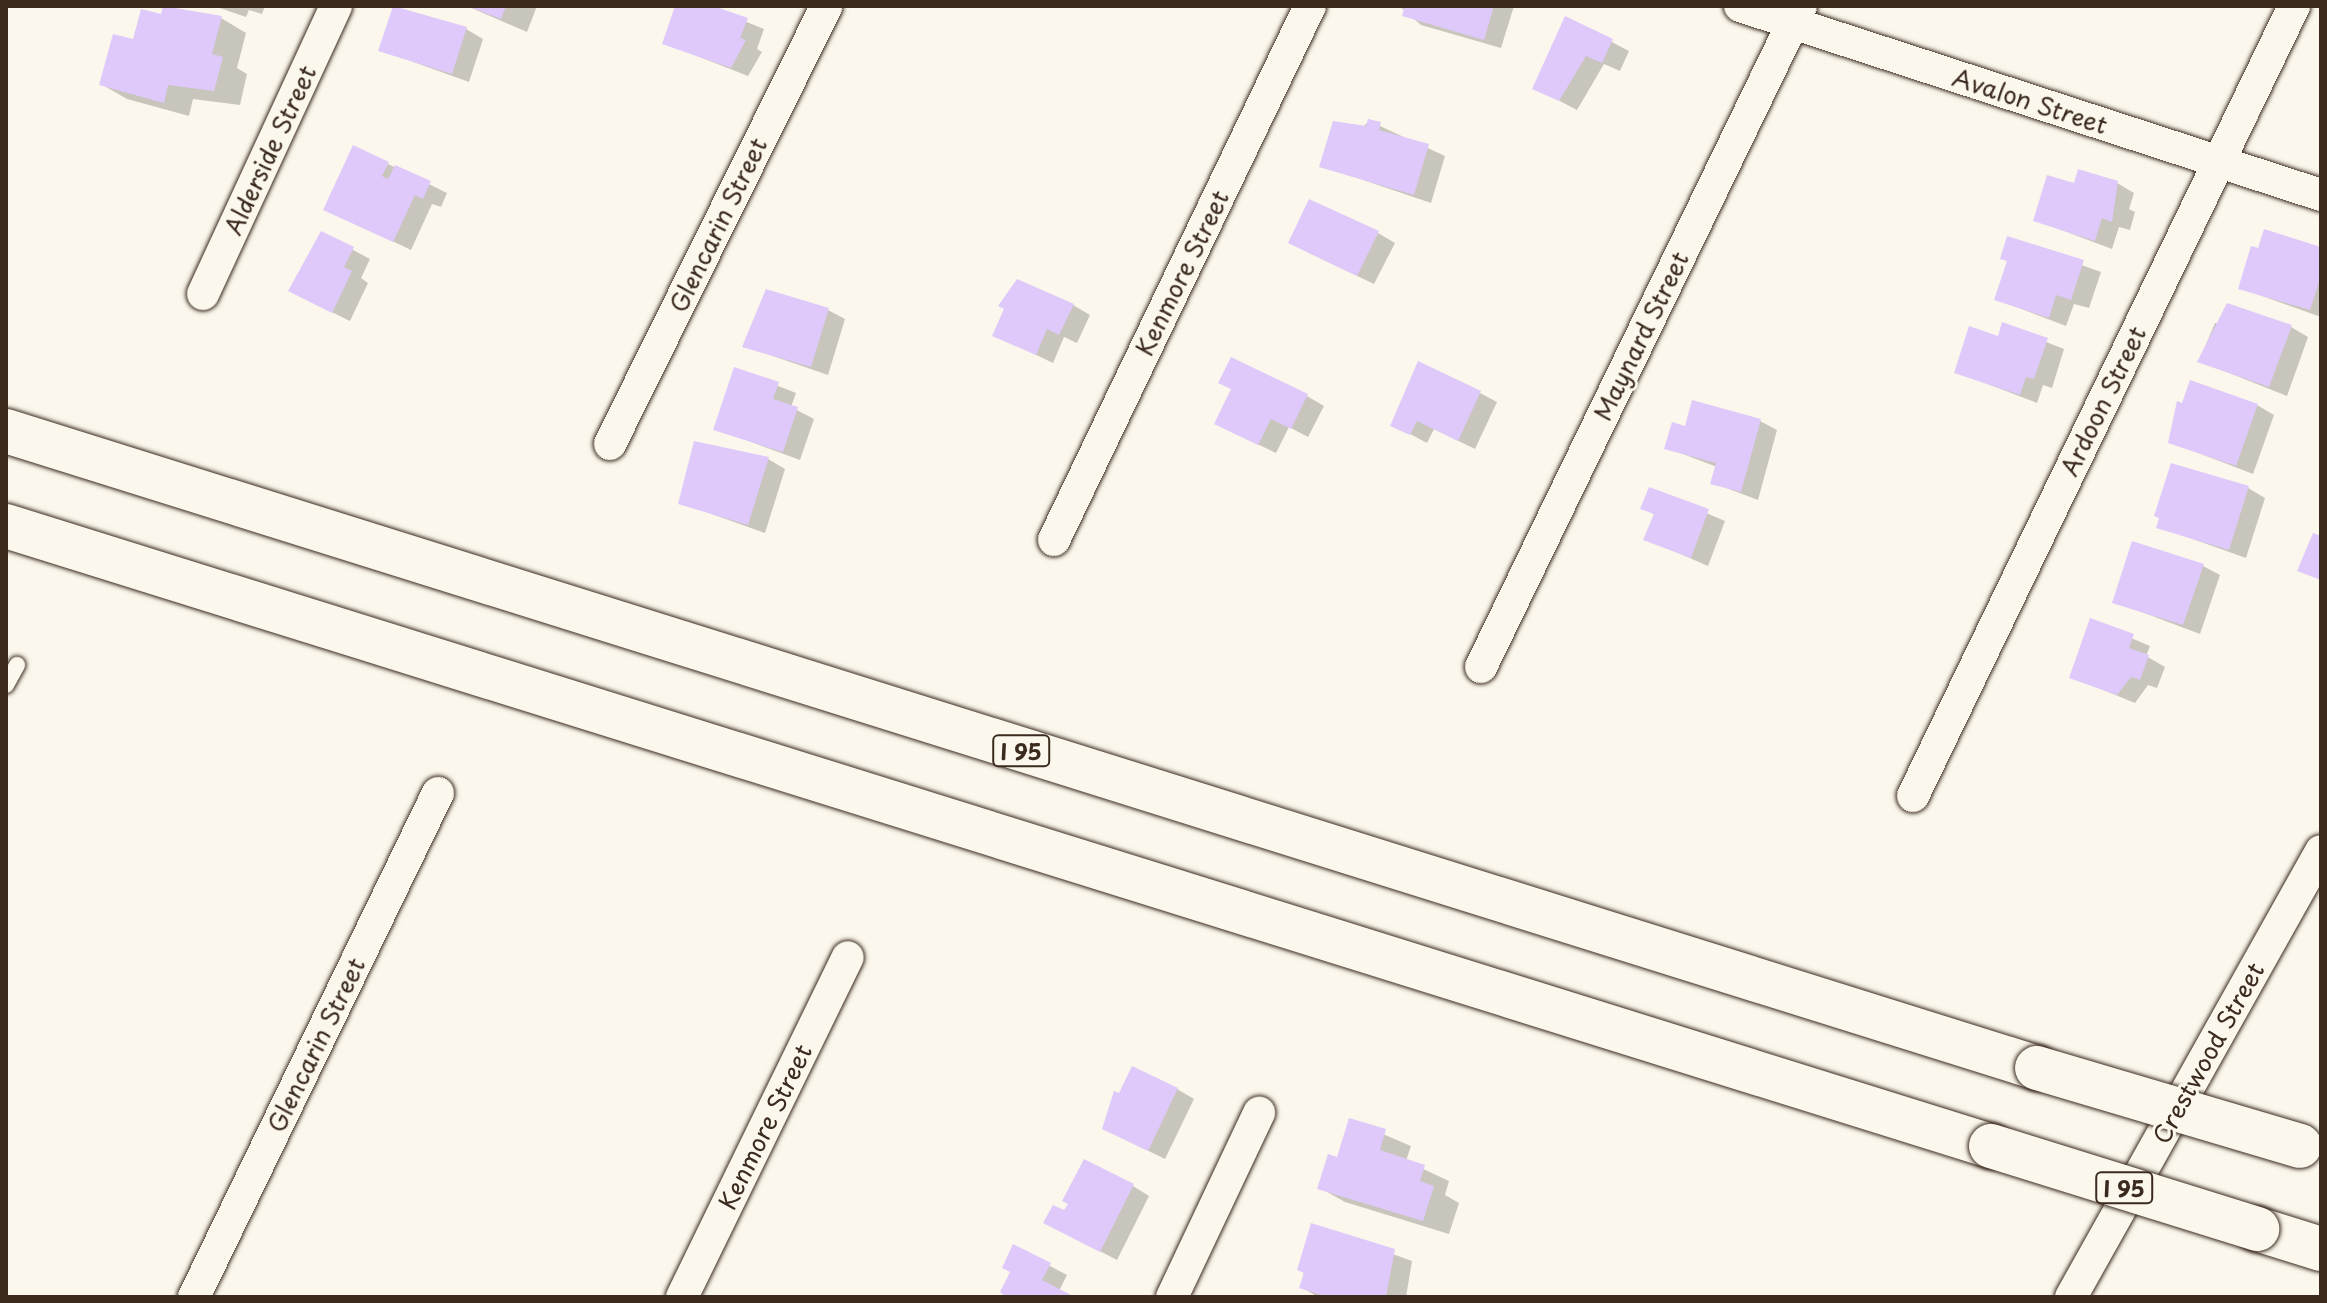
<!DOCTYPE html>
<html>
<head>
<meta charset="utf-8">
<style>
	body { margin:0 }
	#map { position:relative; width:2327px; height:1303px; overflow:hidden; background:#fbf7ec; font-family:"Playpen Sans",sans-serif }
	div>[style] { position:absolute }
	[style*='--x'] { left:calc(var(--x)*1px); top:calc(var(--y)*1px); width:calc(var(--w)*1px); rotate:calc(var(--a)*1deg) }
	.shadow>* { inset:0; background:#0003 }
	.building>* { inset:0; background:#dec9fa }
	.roads { filter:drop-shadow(0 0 2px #3b2a1e) drop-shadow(0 0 2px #3b2a1e) }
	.service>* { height:16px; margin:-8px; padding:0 8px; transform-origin:8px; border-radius:8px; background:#fbf7ec }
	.minor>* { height:32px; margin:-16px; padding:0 16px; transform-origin:16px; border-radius:16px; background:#fbf7ec }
	.motorway>* { height:44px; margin:-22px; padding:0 22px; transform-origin:22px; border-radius:22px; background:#fbf7ec }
	.bridges { filter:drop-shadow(0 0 2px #3b2a1e) drop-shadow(0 0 2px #3b2a1e) }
	.motorway-bridge>* { height:44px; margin:-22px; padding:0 22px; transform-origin:22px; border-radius:22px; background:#fbf7ec }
	span { translate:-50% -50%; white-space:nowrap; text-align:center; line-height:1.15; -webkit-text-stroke:6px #fbf7ec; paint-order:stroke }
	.shield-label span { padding:2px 6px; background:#fbf7ec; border:2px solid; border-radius:6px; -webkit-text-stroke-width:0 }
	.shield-label { font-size:22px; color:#3b2a1e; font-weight:700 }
	.street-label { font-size:24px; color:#3b2a1e }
	.frame { position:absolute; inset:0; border:8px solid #3b2a1e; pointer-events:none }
</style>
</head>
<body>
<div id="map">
	<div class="shadow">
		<i style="clip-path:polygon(165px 6px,221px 18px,246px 33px,237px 68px,247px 74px,240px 105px,193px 99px,189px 116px,127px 99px,101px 84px,134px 41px,162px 16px)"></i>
		<i style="clip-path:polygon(214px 6px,265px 6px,262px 14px,249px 10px,246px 17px)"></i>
		<i style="clip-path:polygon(467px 6px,537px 6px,527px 32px)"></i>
		<i style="clip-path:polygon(677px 6px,707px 6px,764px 29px,757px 49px,762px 52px,748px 76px,664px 43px)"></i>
		<i style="clip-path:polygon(1399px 6px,1514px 6px,1501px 48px,1421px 25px)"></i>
		<i style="clip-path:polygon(1566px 18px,1629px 51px,1620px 71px,1604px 64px,1577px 110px,1552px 97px)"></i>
		<i style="clip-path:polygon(466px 29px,483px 39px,469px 82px,380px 50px)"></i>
		<i style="clip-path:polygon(1369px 121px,1445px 156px,1431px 203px,1322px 166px)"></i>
		<i style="clip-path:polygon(388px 164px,447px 193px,441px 207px,432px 204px,411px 250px,326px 209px)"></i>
		<i style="clip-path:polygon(2117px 183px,2134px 193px,2129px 209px,2135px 212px,2130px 230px,2119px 227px,2112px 249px,2035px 220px,2075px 186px)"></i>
		<i style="clip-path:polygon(321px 233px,370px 259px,361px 278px,368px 283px,350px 321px,307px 300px)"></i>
		<i style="clip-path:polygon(1378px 233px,1395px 243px,1374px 284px,1307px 252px)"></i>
		<i style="clip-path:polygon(2009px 239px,2101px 272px,2089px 308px,2074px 304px,2066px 326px,1996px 299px,2009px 261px)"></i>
		<i style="clip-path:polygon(2321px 249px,2321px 317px,2240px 288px)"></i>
		<i style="clip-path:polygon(1073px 305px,1090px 315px,1077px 343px,1064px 337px,1053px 363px,995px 335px)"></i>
		<i style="clip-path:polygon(828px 310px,845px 319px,828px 375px,744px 346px)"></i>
		<i style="clip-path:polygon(2215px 323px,2291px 327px,2308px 337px,2287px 396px,2199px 361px)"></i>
		<i style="clip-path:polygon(2003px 325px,2064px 349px,2052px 388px,2043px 385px,2037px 403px,1956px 372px,1999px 338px)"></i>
		<i style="clip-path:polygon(736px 369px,796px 393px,791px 407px,814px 419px,800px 460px,716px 429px)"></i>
		<i style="clip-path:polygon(1480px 393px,1497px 402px,1475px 449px,1434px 429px,1427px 443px,1393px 425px)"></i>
		<i style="clip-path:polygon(1307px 396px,1324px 406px,1308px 437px,1289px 427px,1276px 453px,1234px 433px)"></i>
		<i style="clip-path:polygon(2257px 405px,2274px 415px,2253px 474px,2170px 442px,2184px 406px)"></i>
		<i style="clip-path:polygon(1760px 421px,1777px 430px,1758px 500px,1713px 483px,1717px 467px,1667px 448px,1687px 428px)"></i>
		<i style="clip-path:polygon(768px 459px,785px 469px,765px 533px,681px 503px)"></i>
		<i style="clip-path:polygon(2248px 488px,2265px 498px,2246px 558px,2159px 527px)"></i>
		<i style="clip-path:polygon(1650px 489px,1725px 521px,1708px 566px,1646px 539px,1655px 515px,1643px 508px)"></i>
		<i style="clip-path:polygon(2203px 566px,2220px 575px,2200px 634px,2115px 602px)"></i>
		<i style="clip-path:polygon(2091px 621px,2150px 646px,2146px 656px,2165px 667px,2157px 688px,2148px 685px,2135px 703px,2071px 677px)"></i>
		<i style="clip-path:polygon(1177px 1089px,1194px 1099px,1165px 1159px,1122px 1138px)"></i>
		<i style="clip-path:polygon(1350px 1120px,1411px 1146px,1406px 1161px,1449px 1181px,1445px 1195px,1459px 1203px,1449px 1234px,1345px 1202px,1320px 1188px,1338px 1159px)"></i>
		<i style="clip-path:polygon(1133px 1186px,1149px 1196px,1117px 1260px,1063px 1232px,1065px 1213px)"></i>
		<i style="clip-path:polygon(1313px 1225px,1412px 1261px,1406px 1297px,1318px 1297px,1301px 1287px)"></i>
		<i style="clip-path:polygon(1014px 1247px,1067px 1275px,1059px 1291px,1071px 1297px,1009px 1297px)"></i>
	</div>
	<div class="building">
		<i style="clip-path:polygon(163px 6px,222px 16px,212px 54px,223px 57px,214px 91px,168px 85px,164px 103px,99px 85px,113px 34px,133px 39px,141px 9px,161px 14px)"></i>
		<i style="clip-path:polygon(393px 6px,467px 27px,452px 74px,378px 51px)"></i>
		<i style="clip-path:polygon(467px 6px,506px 6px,501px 19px)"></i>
		<i style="clip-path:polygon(675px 6px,713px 6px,748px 18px,740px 38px,746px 40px,731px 68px,662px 44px)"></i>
		<i style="clip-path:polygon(1397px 6px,1494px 6px,1484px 40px,1402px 16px,1404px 9px)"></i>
		<i style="clip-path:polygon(1565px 16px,1613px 39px,1602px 63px,1586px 56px,1559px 101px,1532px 89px)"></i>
		<i style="clip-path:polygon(1368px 119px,1381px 122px,1379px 130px,1429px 144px,1414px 195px,1319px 167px,1333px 121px,1366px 126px)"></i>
		<i style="clip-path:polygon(353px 145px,389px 162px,382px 176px,388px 179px,395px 165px,431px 181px,423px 199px,415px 195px,393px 242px,323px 210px)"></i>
		<i style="clip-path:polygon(2078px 169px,2118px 181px,2112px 222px,2102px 218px,2095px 241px,2033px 221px,2047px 175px,2074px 183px)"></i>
		<i style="clip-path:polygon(1309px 199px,1379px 231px,1357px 276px,1288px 243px)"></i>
		<i style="clip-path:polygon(2264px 229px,2321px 247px,2321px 276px,2310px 310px,2238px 289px,2251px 246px,2258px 248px)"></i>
		<i style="clip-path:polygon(321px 231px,354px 247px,344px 267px,352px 271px,332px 313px,288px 291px)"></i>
		<i style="clip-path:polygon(2007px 236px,2084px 260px,2071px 300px,2056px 295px,2049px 318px,1994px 300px,2007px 261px,2000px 259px)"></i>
		<i style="clip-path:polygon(1017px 279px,1074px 304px,1059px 335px,1047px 329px,1036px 355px,992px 336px,1004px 309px,998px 306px)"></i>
		<i style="clip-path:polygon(766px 289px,829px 308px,811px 367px,742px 347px)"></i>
		<i style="clip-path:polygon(2227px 303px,2292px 325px,2269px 387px,2197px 362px)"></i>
		<i style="clip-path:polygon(2002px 322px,2048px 338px,2034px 379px,2026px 377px,2020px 395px,1954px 373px,1969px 326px,1998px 336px)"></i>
		<i style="clip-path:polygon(1231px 357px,1308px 394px,1291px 429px,1271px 419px,1258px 445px,1214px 424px,1231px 389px,1218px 383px)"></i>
		<i style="clip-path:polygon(1418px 361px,1481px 391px,1458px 441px,1417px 421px,1410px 435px,1390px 426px)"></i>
		<i style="clip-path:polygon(734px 367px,779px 382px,773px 399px,798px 407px,783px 452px,713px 430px)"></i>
		<i style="clip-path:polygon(2190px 380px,2258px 404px,2236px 466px,2168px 443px,2177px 401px,2182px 403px)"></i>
		<i style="clip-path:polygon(1692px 400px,1761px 419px,1741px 492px,1710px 484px,1716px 463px,1664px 449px,1672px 422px,1685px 426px)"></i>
		<i style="clip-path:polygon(694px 441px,769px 457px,748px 525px,678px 504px)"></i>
		<i style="clip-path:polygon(2171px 463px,2249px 486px,2229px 550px,2156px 528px,2159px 518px,2154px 516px)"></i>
		<i style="clip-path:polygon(1649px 487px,1709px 509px,1691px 558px,1643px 540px,1654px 514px,1640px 509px)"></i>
		<i style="clip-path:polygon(2313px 533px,2321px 536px,2321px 580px,2297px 571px)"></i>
		<i style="clip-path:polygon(2132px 541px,2204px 564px,2183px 625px,2112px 603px)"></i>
		<i style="clip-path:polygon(2090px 618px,2134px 634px,2129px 648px,2149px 655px,2140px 680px,2131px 677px,2117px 695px,2069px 678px)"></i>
		<i style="clip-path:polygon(1132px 1066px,1178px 1088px,1148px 1151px,1102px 1129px,1114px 1091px,1119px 1093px)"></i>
		<i style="clip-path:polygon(1349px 1118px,1386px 1129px,1380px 1150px,1425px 1165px,1420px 1181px,1434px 1186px,1423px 1221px,1317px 1189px,1328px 1154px,1337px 1157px)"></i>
		<i style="clip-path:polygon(1084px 1159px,1134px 1184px,1100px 1252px,1043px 1223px,1053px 1205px,1064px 1210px,1068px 1204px,1062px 1201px)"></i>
		<i style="clip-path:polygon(1311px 1223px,1395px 1249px,1386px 1297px,1327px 1297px,1299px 1288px,1304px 1273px,1297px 1270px)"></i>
		<i style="clip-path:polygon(1013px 1244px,1051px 1263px,1042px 1280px,1075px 1297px,1006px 1297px,1000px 1292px,1010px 1272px,1002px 1268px)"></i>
	</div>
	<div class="roads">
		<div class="service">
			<i style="--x:6;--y:685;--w:23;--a:-61"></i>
		</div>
		<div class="minor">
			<i style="--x:1740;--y:6;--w:611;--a:18.02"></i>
			<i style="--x:203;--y:294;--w:317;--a:-65.2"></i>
			<i style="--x:610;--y:444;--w:488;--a:-63.7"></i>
			<i style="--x:1054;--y:540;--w:592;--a:-64.39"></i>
			<i style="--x:1481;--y:667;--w:734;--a:-64.17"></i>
			<i style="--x:1913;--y:796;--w:877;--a:-64.25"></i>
			<i style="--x:194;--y:1297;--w:560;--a:-64.17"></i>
			<i style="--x:682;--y:1297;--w:378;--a:-64"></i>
			<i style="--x:1172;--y:1297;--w:204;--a:-64.7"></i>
			<i style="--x:2071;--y:1297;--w:511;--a:-60.73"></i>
		</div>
		<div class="motorway">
			<i style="--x:6;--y:431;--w:2129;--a:17.41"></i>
			<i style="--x:6;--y:526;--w:2080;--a:17.35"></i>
			<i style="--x:2257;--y:1229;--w:67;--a:17.4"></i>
		</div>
	</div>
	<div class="bridges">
		<div class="motorway-bridge">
			<i style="--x:2037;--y:1068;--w:274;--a:16.5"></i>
			<i style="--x:1991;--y:1146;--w:279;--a:17.3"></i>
		</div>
	</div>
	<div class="shield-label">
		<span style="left:1021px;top:751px">I 95</span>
		<span style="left:2124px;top:1188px">I 95</span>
	</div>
	<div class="street-label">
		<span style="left:2030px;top:101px;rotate:18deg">Avalon Street</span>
		<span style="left:270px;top:150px;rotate:-65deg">Alderside Street</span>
		<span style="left:718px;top:225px;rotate:-64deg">Glencarin Street</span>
		<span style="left:1182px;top:273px;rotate:-64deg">Kenmore Street</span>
		<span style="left:1641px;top:336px;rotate:-64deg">Maynard Street</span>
		<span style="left:2103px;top:401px;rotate:-64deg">Ardoon Street</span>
		<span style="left:316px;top:1045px;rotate:-64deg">Glencarin Street</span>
		<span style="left:2208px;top:1053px;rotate:-61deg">Crestwood Street</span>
		<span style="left:765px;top:1127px;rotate:-64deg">Kenmore Street</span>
	</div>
	<div class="frame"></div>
</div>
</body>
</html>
